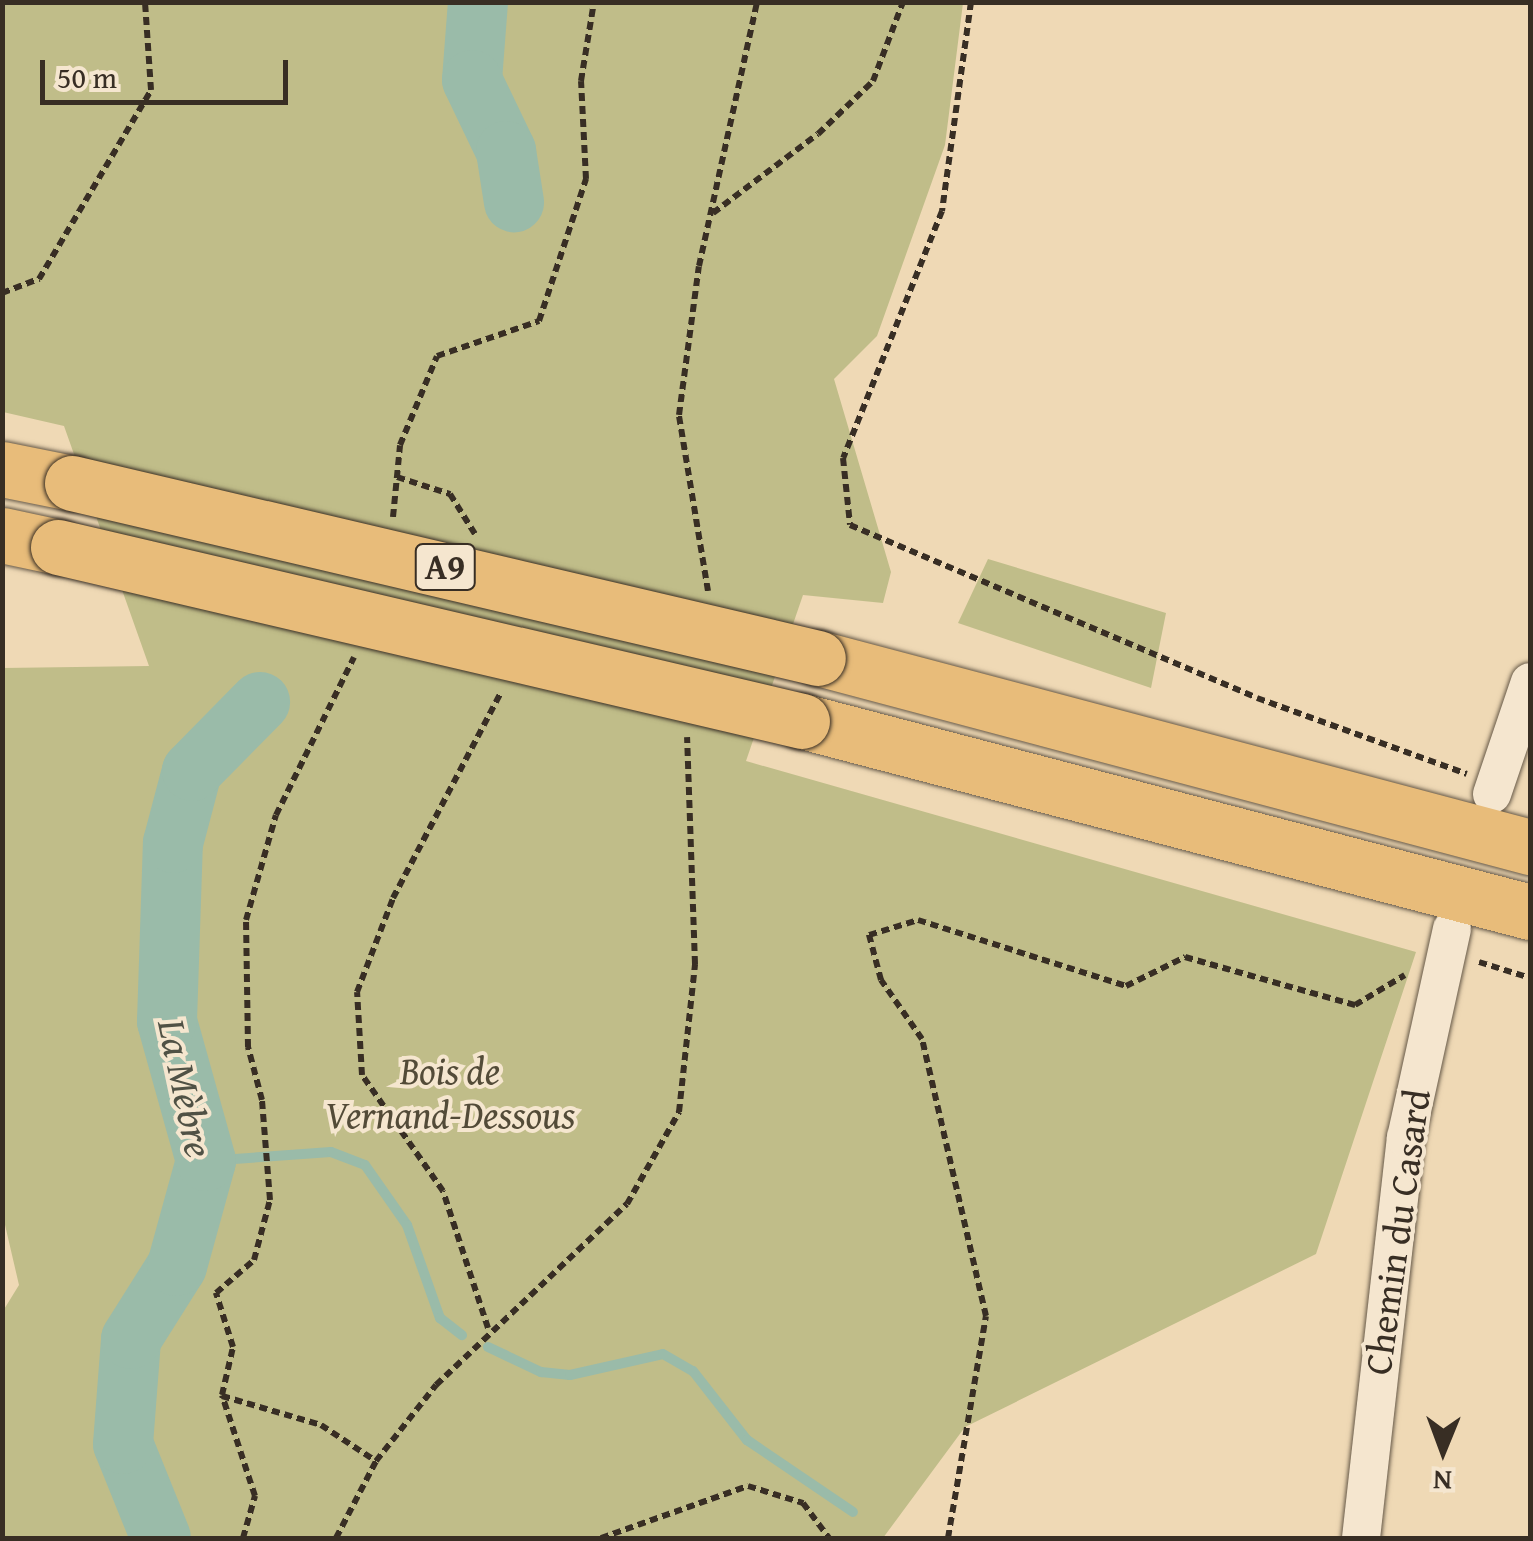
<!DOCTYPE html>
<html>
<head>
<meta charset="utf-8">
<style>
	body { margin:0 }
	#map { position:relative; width:1533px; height:1541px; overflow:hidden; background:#efd9b5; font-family:"Gentium Book Plus",serif }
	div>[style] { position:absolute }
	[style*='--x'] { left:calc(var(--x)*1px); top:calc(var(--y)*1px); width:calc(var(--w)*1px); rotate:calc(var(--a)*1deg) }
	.green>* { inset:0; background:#c0bd89 }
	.stream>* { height:10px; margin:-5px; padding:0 5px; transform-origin:5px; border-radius:5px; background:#9abba9 }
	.river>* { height:60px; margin:-30px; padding:0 30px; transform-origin:30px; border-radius:30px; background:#9abba9 }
	.path>* { height:6px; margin-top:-3px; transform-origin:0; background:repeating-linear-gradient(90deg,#382e24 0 8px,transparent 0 13px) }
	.roads { filter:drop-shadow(0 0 2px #665948) drop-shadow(0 0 2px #665948) }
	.street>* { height:38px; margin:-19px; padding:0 19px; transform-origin:19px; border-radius:19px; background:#f5e6cf }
	.highway>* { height:55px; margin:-27.5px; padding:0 27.5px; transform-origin:27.5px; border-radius:27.5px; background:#e8bc7a }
	.bridges { filter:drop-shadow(0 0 2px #382e24) drop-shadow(0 0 2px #382e24) }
	.highway-bridge>* { height:55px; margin:-27.5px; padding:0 27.5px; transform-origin:27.5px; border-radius:27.5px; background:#e8bc7a }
	span { translate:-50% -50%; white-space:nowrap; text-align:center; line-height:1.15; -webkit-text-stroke:8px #f5e6cf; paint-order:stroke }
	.shield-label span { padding:2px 8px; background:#f5e6cf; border:2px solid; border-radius:8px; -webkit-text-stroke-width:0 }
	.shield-label { font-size:35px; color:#382e24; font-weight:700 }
	.park-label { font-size:38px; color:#534b38; font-style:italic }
	.street-label { font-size:38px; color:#382e24 }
	.water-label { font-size:40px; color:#505145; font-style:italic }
	.frame { position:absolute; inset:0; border:5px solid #382e24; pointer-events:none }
	.north { position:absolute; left:1393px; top:1401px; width:100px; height:100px; -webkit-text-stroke:8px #f5e6cf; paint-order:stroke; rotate:181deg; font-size:28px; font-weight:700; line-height:40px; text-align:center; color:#382e24 }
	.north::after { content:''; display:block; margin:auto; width:35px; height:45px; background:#382e24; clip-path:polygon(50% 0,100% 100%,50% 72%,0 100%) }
	.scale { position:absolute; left:40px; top:60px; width:248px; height:45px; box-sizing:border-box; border:5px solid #382e24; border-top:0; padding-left:12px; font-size:30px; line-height:35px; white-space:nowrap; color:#382e24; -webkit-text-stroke:8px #f5e6cf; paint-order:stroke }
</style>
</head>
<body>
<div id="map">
	<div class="green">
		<i style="clip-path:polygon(3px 3px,963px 3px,945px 145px,877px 336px,834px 379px,891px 572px,883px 603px,803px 595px,746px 761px,1416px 952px,1316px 1254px,965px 1427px,883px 1538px,3px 1538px,3px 1311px,19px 1285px,2px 1212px,3px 668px,149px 666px,64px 426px,3px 412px)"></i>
		<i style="clip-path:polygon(988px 559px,1166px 613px,1151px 688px,958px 623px)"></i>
	</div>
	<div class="stream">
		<i style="--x:206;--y:1161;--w:125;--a:-4.1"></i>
		<i style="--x:331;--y:1152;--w:36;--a:21"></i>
		<i style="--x:365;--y:1165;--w:73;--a:55"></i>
		<i style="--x:407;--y:1225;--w:99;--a:70.5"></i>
		<i style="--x:440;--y:1318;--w:28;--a:38"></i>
		<i style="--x:488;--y:1347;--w:59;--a:25.3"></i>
		<i style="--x:541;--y:1372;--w:29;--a:6"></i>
		<i style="--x:570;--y:1375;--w:95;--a:-12.7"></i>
		<i style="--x:663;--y:1354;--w:34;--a:30"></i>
		<i style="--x:693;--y:1371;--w:88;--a:52"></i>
		<i style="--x:747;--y:1440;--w:128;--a:34.2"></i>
	</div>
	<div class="river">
		<i style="--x:478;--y:2;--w:78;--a:94.4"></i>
		<i style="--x:472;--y:80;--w:79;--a:64.4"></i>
		<i style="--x:506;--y:151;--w:52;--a:81.1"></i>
		<i style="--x:161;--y:1538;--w:101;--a:-112"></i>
		<i style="--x:123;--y:1444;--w:105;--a:-85.6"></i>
		<i style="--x:131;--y:1339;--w:86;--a:-57.8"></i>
		<i style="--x:177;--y:1266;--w:109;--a:-74.6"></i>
		<i style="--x:206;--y:1161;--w:145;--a:-105.6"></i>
		<i style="--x:167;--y:1021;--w:178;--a:-88.1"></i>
		<i style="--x:173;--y:843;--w:74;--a:-75.2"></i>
		<i style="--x:192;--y:771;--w:97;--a:-45.4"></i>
	</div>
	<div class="path">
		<i style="--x:971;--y:2;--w:211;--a:97.9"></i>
		<i style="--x:942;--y:211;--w:266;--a:111.8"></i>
		<i style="--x:843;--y:458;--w:67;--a:84"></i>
		<i style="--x:850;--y:525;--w:442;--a:23"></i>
		<i style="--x:1257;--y:698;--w:223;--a:19.9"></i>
		<i style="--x:713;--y:213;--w:131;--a:-37"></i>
		<i style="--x:818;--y:134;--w:76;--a:-43.9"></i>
		<i style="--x:873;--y:81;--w:85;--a:-69.2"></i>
		<i style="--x:2;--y:293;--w:40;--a:-21"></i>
		<i style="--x:39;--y:279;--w:220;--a:-59.3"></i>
		<i style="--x:151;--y:90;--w:88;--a:-93.9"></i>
		<i style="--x:397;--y:477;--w:56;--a:17.8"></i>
		<i style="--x:450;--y:494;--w:47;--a:58"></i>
		<i style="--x:393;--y:517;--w:72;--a:-84.4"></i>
		<i style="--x:400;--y:445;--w:96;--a:-67.4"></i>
		<i style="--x:437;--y:356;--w:108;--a:-18.9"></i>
		<i style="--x:539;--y:321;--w:150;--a:-71.7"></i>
		<i style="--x:586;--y:179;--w:98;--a:-92.9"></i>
		<i style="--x:581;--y:81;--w:80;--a:-80.7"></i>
		<i style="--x:708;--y:591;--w:178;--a:-99.4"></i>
		<i style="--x:679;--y:415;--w:150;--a:-82.4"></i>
		<i style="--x:699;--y:266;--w:270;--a:-77.6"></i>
		<i style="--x:1479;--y:962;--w:53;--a:17.4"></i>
		<i style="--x:488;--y:1328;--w:144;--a:-108.2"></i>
		<i style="--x:443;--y:1191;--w:141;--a:-124.9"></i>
		<i style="--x:362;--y:1075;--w:83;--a:-93.4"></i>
		<i style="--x:357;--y:992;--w:101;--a:-69"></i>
		<i style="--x:393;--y:898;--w:230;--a:-62.3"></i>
		<i style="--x:222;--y:1396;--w:103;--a:16.3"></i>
		<i style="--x:321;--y:1425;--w:66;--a:33.2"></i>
		<i style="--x:243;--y:1538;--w:44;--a:-74.1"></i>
		<i style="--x:255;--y:1496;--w:106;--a:-108.1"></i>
		<i style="--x:222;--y:1395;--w:49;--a:-77.1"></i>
		<i style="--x:233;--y:1347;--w:57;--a:-107.5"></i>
		<i style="--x:216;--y:1293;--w:50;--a:-41"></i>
		<i style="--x:254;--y:1260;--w:62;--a:-75.1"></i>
		<i style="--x:270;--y:1200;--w:100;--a:-94.6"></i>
		<i style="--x:262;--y:1100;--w:55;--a:-104.8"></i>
		<i style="--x:248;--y:1047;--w:127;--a:-90.9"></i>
		<i style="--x:246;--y:920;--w:109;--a:-74.1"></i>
		<i style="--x:276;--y:815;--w:176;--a:-63.7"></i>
		<i style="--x:336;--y:1538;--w:87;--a:-62.5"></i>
		<i style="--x:376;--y:1461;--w:97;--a:-51.7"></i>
		<i style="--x:436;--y:1385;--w:263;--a:-43.5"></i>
		<i style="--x:627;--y:1204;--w:106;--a:-60.5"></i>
		<i style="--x:679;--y:1112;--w:149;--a:-83.8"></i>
		<i style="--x:695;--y:964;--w:227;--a:-92"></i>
		<i style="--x:601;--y:1538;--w:156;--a:-19.5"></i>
		<i style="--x:748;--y:1486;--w:58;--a:17.2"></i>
		<i style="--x:803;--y:1503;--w:44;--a:53.4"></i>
		<i style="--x:948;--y:1538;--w:225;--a:-80.3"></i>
		<i style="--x:986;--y:1316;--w:284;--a:-103"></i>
		<i style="--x:922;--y:1039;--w:72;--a:-124.8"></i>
		<i style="--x:881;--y:980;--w:47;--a:-104.9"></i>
		<i style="--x:869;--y:935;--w:51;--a:-17"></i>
		<i style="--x:918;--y:920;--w:218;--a:17.6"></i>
		<i style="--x:1126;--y:986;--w:66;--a:-26.2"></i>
		<i style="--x:1185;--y:957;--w:177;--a:15.8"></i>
		<i style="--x:1355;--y:1005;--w:58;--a:-31"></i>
	</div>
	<div class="roads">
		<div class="street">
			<i style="--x:1492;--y:794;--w:118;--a:-71.3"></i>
			<i style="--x:1361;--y:1538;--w:403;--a:-83.6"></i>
			<i style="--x:1406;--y:1138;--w:214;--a:-77.6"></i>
		</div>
		<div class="highway">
			<i style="--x:2;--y:469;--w:71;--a:11.3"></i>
			<i style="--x:2;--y:535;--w:57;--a:12.1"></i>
			<i style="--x:818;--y:658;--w:737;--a:14.87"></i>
			<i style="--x:802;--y:721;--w:753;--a:14.7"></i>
		</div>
	</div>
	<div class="bridges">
		<div class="highway-bridge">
			<i style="--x:72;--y:483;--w:766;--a:13.2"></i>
			<i style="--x:58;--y:547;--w:764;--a:13.16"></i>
		</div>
	</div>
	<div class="shield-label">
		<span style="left:445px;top:567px">A9</span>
	</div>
	<div class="park-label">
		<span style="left:450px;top:1093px">Bois de<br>Vernand-Dessous</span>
	</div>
	<div class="street-label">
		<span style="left:1397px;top:1232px;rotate:-82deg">Chemin du Casard</span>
	</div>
	<div class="water-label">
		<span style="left:186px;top:1088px;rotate:78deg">La Mèbre</span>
	</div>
	<div class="frame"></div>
	<div class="north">N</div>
	<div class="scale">50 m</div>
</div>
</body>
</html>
